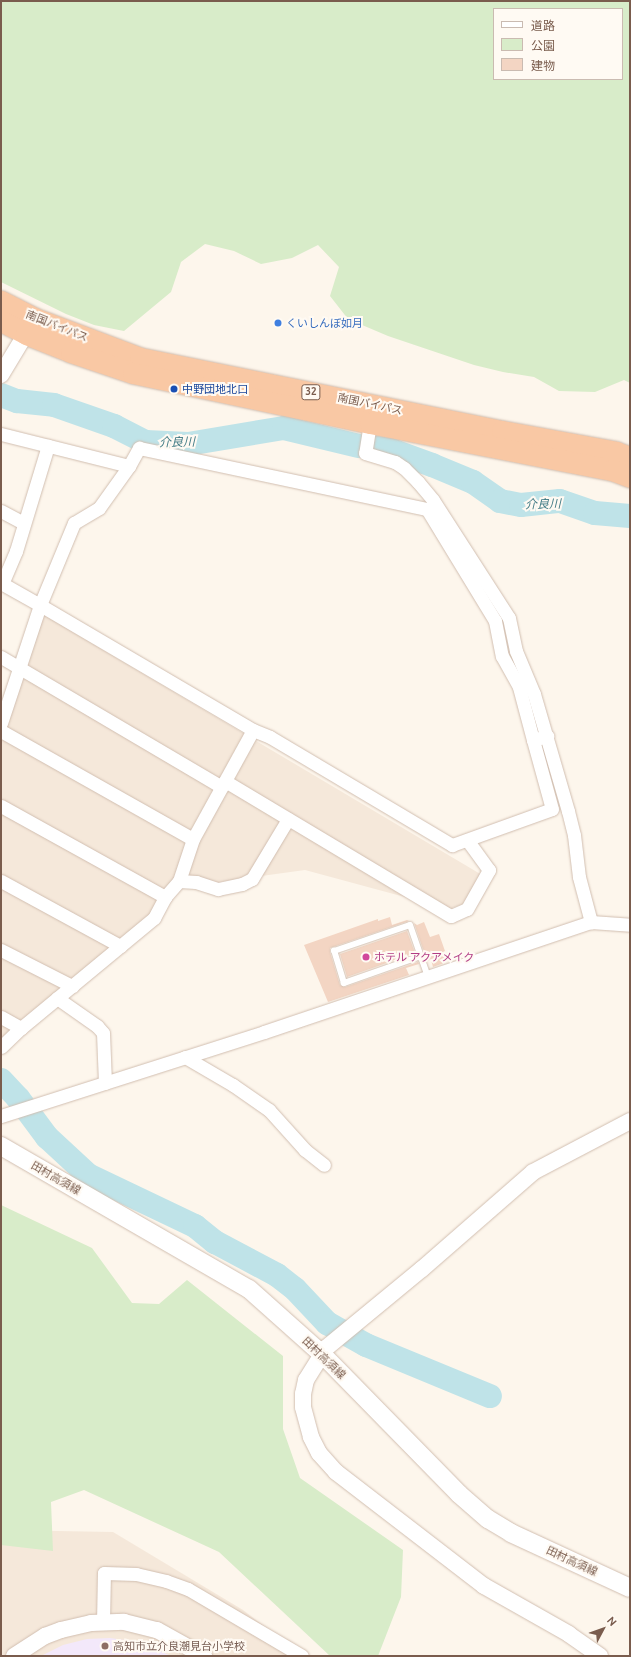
<!DOCTYPE html>
<html>
<head>
<meta charset="utf-8">
<style>
	body { margin:0 }
	#map { position:relative; width:631px; height:1657px; overflow:hidden; background:#fdf6ec; font-family:Ubuntu,"Noto Sans JP",sans-serif }
	div>[style] { position:absolute }
	[style*='--x'] { left:calc(var(--x)*1px); top:calc(var(--y)*1px); width:calc(var(--w)*1px); rotate:calc(var(--a)*1deg) }
	.residential>* { inset:0; background:#f5e8da }
	.education>* { inset:0; background:#f3e8fa }
	.green>* { inset:0; background:#d8ecc9 }
	.river>* { height:24px; margin:-12px; padding:0 12px; transform-origin:12px; border-radius:12px; background:#bfe3e8 }
	.building>* { inset:0; background:#f3d5c3 }
	.roads { filter:drop-shadow(0 0 1px #d1beb0) drop-shadow(0 0 1px #d1beb0) }
	.service>* { height:6px; margin:-3px; padding:0 3px; transform-origin:3px; border-radius:3px; background:#fff }
	.minor>* { height:13px; margin:-6.5px; padding:0 6.5px; transform-origin:6.5px; border-radius:6.5px; background:#fff }
	.tertiary>* { height:16px; margin:-8px; padding:0 8px; transform-origin:8px; border-radius:8px; background:#fff }
	.secondary>* { height:18px; margin:-9px; padding:0 9px; transform-origin:9px; border-radius:9px; background:#fff }
	.trunk>* { height:21px; margin:-10.5px; padding:0 10.5px; transform-origin:10.5px; border-radius:10.5px; background:#f9c8a4 }
	.dots>* { width:11px; height:11px; translate:-50% -50%; box-sizing:border-box; border:2px solid #fffaf3; border-radius:50% }
	span { translate:-50% -50%; white-space:nowrap; text-align:center; line-height:1.15; -webkit-text-stroke:4px #fffaf3; paint-order:stroke }
	.shield-label span { padding:1px 3px; background:#fffaf3; border:1px solid; border-radius:3px; -webkit-text-stroke-width:0 }
	.shield-label { font-size:10px; color:#7a5c4d; font-weight:700 }
	.shop-label { font-size:11px; color:#366cbe }
	.left { translate:0 -50%; text-align:left }
	.street-label { font-size:11px; color:#7a5c4d }
	.transit-label { font-size:11px; color:#164399 }
	.hotel-label { font-size:11px; color:#b23c85 }
	.education-label { font-size:11px; color:#785e54 }
	.water-label { font-size:12px; color:#437c86; font-style:italic }
	.frame { position:absolute; inset:0; border:2px solid #7a5c4d; pointer-events:none }
	.legend { position:absolute; left:493px; top:8px; width:130px; height:72px; box-sizing:border-box; background:#fffaf3; border:1px solid #cabbb1; margin:0; padding:5px 7px; list-style:none; font-size:12px; color:#7a5c4d }
	.legend li { display:flex; align-items:center; gap:8px; height:20px }
	.legend b { width:20px; border:1px solid #cabbb1 }
	.north { position:absolute; left:583px; top:1609px; width:40px; height:40px; -webkit-text-stroke:3px #fffaf3; paint-order:stroke; rotate:49deg; font-size:11px; font-weight:700; line-height:16px; text-align:center; color:#7a5c4d }
	.north::after { content:''; display:block; margin:auto; width:14px; height:18px; background:#7a5c4d; clip-path:polygon(50% 0,100% 100%,50% 72%,0 100%) }
</style>
</head>
<body>
<div id="map">
	<div class="residential">
		<i style="clip-path:polygon(44px 615px,482px 875px,463px 904px,449px 909px,305px 870px,183px 887px,1px 1041px,1px 742px)"></i>
		<i style="clip-path:polygon(1px 1530px,113px 1532px,243px 1610px,303px 1656px,1px 1656px)"></i>
	</div>
	<div class="education">
		<i style="clip-path:polygon(110px 1638px,132px 1641px,154px 1648px,171px 1656px,41px 1656px,63px 1645px,87px 1639px)"></i>
	</div>
	<div class="green">
		<i style="clip-path:polygon(evenodd,1px 1px,630px 1px,630px 383px,624px 380px,595px 392px,559px 391px,534px 377px,503px 372px,474px 365px,388px 336px,348px 319px,330px 296px,339px 267px,318px 245px,292px 258px,261px 264px,234px 251px,205px 244px,181px 262px,171px 292px,124px 331px,94px 325px,66px 314px,1px 282px,1px 1px,494px 9px,622px 9px,622px 79px,494px 79px,494px 9px)"></i>
		<i style="clip-path:polygon(1px 1205px,92px 1248px,132px 1303px,159px 1304px,187px 1280px,283px 1356px,283px 1429px,300px 1478px,403px 1550px,401px 1597px,378px 1656px,330px 1656px,219px 1552px,84px 1490px,51px 1502px,53px 1551px,1px 1545px)"></i>
	</div>
	<div class="river">
		<i style="--x:1;--y:395;--w:17;--a:21"></i>
		<i style="--x:17;--y:401;--w:37;--a:6"></i>
		<i style="--x:54;--y:405;--w:64;--a:19.3"></i>
		<i style="--x:114;--y:426;--w:36;--a:27"></i>
		<i style="--x:146;--y:442;--w:42;--a:2.7"></i>
		<i style="--x:188;--y:444;--w:97;--a:-9.5"></i>
		<i style="--x:284;--y:428;--w:77;--a:13.5"></i>
		<i style="--x:371;--y:447;--w:20;--a:9"></i>
		<i style="--x:391;--y:450;--w:44;--a:20.1"></i>
		<i style="--x:432;--y:465;--w:44;--a:22.5"></i>
		<i style="--x:473;--y:482;--w:33;--a:35"></i>
		<i style="--x:500;--y:501;--w:21;--a:11"></i>
		<i style="--x:521;--y:505;--w:39;--a:-6"></i>
		<i style="--x:560;--y:501;--w:37;--a:19"></i>
		<i style="--x:595;--y:513;--w:35;--a:5"></i>
		<i style="--x:1;--y:1080;--w:25;--a:47"></i>
		<i style="--x:18;--y:1098;--w:49;--a:53.4"></i>
		<i style="--x:47;--y:1137;--w:56;--a:42.8"></i>
		<i style="--x:88;--y:1175;--w:119;--a:25.5"></i>
		<i style="--x:195;--y:1226;--w:26;--a:39"></i>
		<i style="--x:215;--y:1242;--w:70;--a:28"></i>
		<i style="--x:277;--y:1275;--w:23;--a:38"></i>
		<i style="--x:295;--y:1289;--w:47;--a:46.7"></i>
		<i style="--x:327;--y:1323;--w:45;--a:29.4"></i>
		<i style="--x:366;--y:1345;--w:134;--a:22.4"></i>
	</div>
	<div class="building">
		<i style="clip-path:polygon(390px 917px,392px 925px,407px 920px,409px 921px,330px 948px,330px 952px,340px 985px,345px 987px,418px 962px,419px 964px,406px 968px,409px 975px,328px 1002px,304px 945px,378px 919px,378px 921px)"></i>
		<i style="clip-path:polygon(424px 922px,430px 937px,439px 934px,445px 951px,443px 952px,445px 960px,444px 963px,433px 967px,431px 960px,427px 961px,414px 923px,417px 925px)"></i>
		<i style="clip-path:polygon(407px 931px,415px 953px,347px 977px,340px 954px)"></i>
	</div>
	<div class="roads">
		<div class="service">
			<i style="--x:421;--y:956;--w:82;--a:160.7"></i>
			<i style="--x:344;--y:983;--w:34;--a:-107"></i>
			<i style="--x:334;--y:951;--w:80;--a:-18.9"></i>
			<i style="--x:410;--y:925;--w:55;--a:70.9"></i>
		</div>
		<div class="minor">
			<i style="--x:370;--y:423;--w:30;--a:99"></i>
			<i style="--x:365;--y:453;--w:31;--a:17"></i>
			<i style="--x:395;--y:462;--w:11;--a:34"></i>
			<i style="--x:404;--y:468;--w:20;--a:45"></i>
			<i style="--x:418;--y:482;--w:23;--a:50"></i>
			<i style="--x:433;--y:500;--w:140;--a:57.2"></i>
			<i style="--x:509;--y:618;--w:34;--a:78"></i>
			<i style="--x:516;--y:651;--w:47;--a:67.3"></i>
			<i style="--x:534;--y:694;--w:122;--a:73.8"></i>
			<i style="--x:568;--y:811;--w:25;--a:76"></i>
			<i style="--x:574;--y:835;--w:42;--a:83.2"></i>
			<i style="--x:579;--y:877;--w:47;--a:75.1"></i>
			<i style="--x:1;--y:434;--w:132;--a:14"></i>
			<i style="--x:1;--y:511;--w:26;--a:28"></i>
			<i style="--x:1;--y:583;--w:45;--a:29.4"></i>
			<i style="--x:40;--y:605;--w:247;--a:30.4"></i>
			<i style="--x:253;--y:730;--w:18;--a:22"></i>
			<i style="--x:270;--y:737;--w:212;--a:30.7"></i>
			<i style="--x:452;--y:845;--w:106;--a:-19.8"></i>
			<i style="--x:552;--y:809;--w:72;--a:-105.4"></i>
			<i style="--x:533;--y:740;--w:15;--a:-16"></i>
			<i style="--x:2;--y:584;--w:36;--a:-67"></i>
			<i style="--x:16;--y:551;--w:110;--a:-73.1"></i>
			<i style="--x:1;--y:657;--w:256;--a:30.5"></i>
			<i style="--x:1;--y:723;--w:124;--a:-71.7"></i>
			<i style="--x:40;--y:605;--w:89;--a:-67.5"></i>
			<i style="--x:74;--y:523;--w:29;--a:-31"></i>
			<i style="--x:99;--y:508;--w:52;--a:-54.5"></i>
			<i style="--x:129;--y:466;--w:21;--a:-61"></i>
			<i style="--x:139;--y:448;--w:294;--a:12"></i>
			<i style="--x:427;--y:509;--w:131;--a:58.7"></i>
			<i style="--x:495;--y:621;--w:36;--a:79"></i>
			<i style="--x:502;--y:656;--w:35;--a:61"></i>
			<i style="--x:519;--y:687;--w:55;--a:75.2"></i>
			<i style="--x:1;--y:731;--w:220;--a:29.4"></i>
			<i style="--x:225;--y:781;--w:263;--a:30.9"></i>
			<i style="--x:451;--y:916;--w:17;--a:-24"></i>
			<i style="--x:467;--y:909;--w:45;--a:-60.6"></i>
			<i style="--x:489;--y:870;--w:37;--a:-126"></i>
			<i style="--x:1;--y:806;--w:188;--a:29"></i>
			<i style="--x:1;--y:881;--w:136;--a:28.6"></i>
			<i style="--x:179;--y:881;--w:17;--a:3"></i>
			<i style="--x:196;--y:882;--w:23;--a:18"></i>
			<i style="--x:218;--y:889;--w:25;--a:-12"></i>
			<i style="--x:242;--y:884;--w:11;--a:-27"></i>
			<i style="--x:252;--y:879;--w:70;--a:-59"></i>
			<i style="--x:1;--y:950;--w:80;--a:26.9"></i>
			<i style="--x:57;--y:998;--w:49;--a:35"></i>
			<i style="--x:97;--y:1026;--w:9;--a:49"></i>
			<i style="--x:103;--y:1033;--w:50;--a:87.7"></i>
			<i style="--x:1;--y:1017;--w:23;--a:29"></i>
			<i style="--x:21;--y:1028;--w:173;--a:-39.6"></i>
			<i style="--x:154;--y:918;--w:24;--a:-62"></i>
			<i style="--x:165;--y:897;--w:21;--a:-49"></i>
			<i style="--x:179;--y:881;--w:44;--a:-71.6"></i>
			<i style="--x:193;--y:839;--w:124;--a:-61.2"></i>
			<i style="--x:1;--y:1047;--w:28;--a:-44"></i>
			<i style="--x:185;--y:1057;--w:56;--a:30.3"></i>
			<i style="--x:233;--y:1085;--w:44;--a:34.8"></i>
			<i style="--x:269;--y:1110;--w:54;--a:48"></i>
			<i style="--x:305;--y:1150;--w:24;--a:38"></i>
			<i style="--x:1;--y:1116;--w:276;--a:-17.7"></i>
			<i style="--x:264;--y:1032;--w:345;--a:-18.6"></i>
			<i style="--x:591;--y:922;--w:39;--a:4"></i>
			<i style="--x:103;--y:1623;--w:50;--a:-88.9"></i>
			<i style="--x:104;--y:1573;--w:32;--a:2"></i>
			<i style="--x:136;--y:1574;--w:31;--a:13"></i>
			<i style="--x:166;--y:1581;--w:23;--a:20"></i>
			<i style="--x:188;--y:1589;--w:132;--a:30.4"></i>
		</div>
		<div class="tertiary">
			<i style="--x:1;--y:375;--w:58;--a:-59"></i>
			<i style="--x:14;--y:1656;--w:37;--a:-33"></i>
			<i style="--x:45;--y:1636;--w:17;--a:-21"></i>
			<i style="--x:61;--y:1630;--w:31;--a:-13"></i>
			<i style="--x:91;--y:1623;--w:33;--a:-2"></i>
			<i style="--x:124;--y:1622;--w:34;--a:14"></i>
			<i style="--x:157;--y:1630;--w:54;--a:29"></i>
			<i style="--x:600;--y:1656;--w:38;--a:-145"></i>
			<i style="--x:569;--y:1634;--w:98;--a:-150.5"></i>
			<i style="--x:484;--y:1586;--w:187;--a:-142.4"></i>
			<i style="--x:336;--y:1472;--w:25;--a:-132"></i>
			<i style="--x:319;--y:1453;--w:18;--a:-117"></i>
			<i style="--x:311;--y:1437;--w:31;--a:-105"></i>
			<i style="--x:303;--y:1407;--w:13;--a:-90"></i>
			<i style="--x:303;--y:1394;--w:14;--a:-78"></i>
			<i style="--x:306;--y:1380;--w:38;--a:-58"></i>
			<i style="--x:326;--y:1348;--w:124;--a:-39.5"></i>
			<i style="--x:422;--y:1269;--w:147;--a:-41.1"></i>
			<i style="--x:533;--y:1172;--w:110;--a:-27.7"></i>
		</div>
		<div class="secondary">
			<i style="--x:1;--y:1146;--w:286;--a:30"></i>
			<i style="--x:249;--y:1289;--w:98;--a:41.7"></i>
			<i style="--x:322;--y:1354;--w:196;--a:45.6"></i>
			<i style="--x:459;--y:1494;--w:38;--a:41"></i>
			<i style="--x:488;--y:1519;--w:27;--a:31"></i>
			<i style="--x:511;--y:1533;--w:131;--a:24.8"></i>
		</div>
		<div class="trunk">
			<i style="--x:1;--y:301;--w:37;--a:27"></i>
			<i style="--x:34;--y:318;--w:113;--a:20.7"></i>
			<i style="--x:140;--y:358;--w:369;--a:11.4"></i>
			<i style="--x:502;--y:431;--w:116;--a:10.4"></i>
			<i style="--x:616;--y:452;--w:15;--a:20"></i>
			<i style="--x:1;--y:321;--w:28;--a:27"></i>
			<i style="--x:26;--y:334;--w:48;--a:21.8"></i>
			<i style="--x:71;--y:352;--w:65;--a:18.7"></i>
			<i style="--x:133;--y:373;--w:242;--a:11.9"></i>
			<i style="--x:370;--y:423;--w:247;--a:11"></i>
			<i style="--x:612;--y:470;--w:19;--a:21"></i>
		</div>
	</div>
	<div class="dots">
		<i style="left:278px;top:323px;background:#3f7fe0"></i>
		<i style="left:174px;top:389px;background:#1a4fb4"></i>
		<i style="left:366px;top:957px;background:#d1479c"></i>
		<i style="left:105px;top:1646px;background:#8d6e63"></i>
	</div>
	<div class="shield-label">
		<span style="left:311px;top:392px">32</span>
	</div>
	<div class="shop-label">
		<span class="left" style="left:286px;top:323px">くいしんぼ如月</span>
	</div>
	<div class="street-label">
		<span style="left:57px;top:326px;rotate:22deg">南国バイパス</span>
		<span style="left:370px;top:404px;rotate:12deg">南国バイパス</span>
		<span style="left:56px;top:1178px;rotate:30deg">田村高須線</span>
		<span style="left:324px;top:1358px;rotate:44deg">田村高須線</span>
		<span style="left:572px;top:1561px;rotate:25deg">田村高須線</span>
	</div>
	<div class="transit-label">
		<span class="left" style="left:182px;top:389px">中野団地北口</span>
	</div>
	<div class="hotel-label">
		<span class="left" style="left:374px;top:957px">ホテル アクアメイク</span>
	</div>
	<div class="education-label">
		<span class="left" style="left:113px;top:1646px">高知市立介良潮見台小学校</span>
	</div>
	<div class="water-label">
		<span style="left:177px;top:442px;rotate:-1deg">介良川</span>
		<span style="left:543px;top:504px;rotate:-1deg">介良川</span>
	</div>
	<div class="frame"></div>
	<ul class="legend">
	<li><b style="height:5px;background:#fff"></b>道路</li>
	<li><b style="height:11px;background:#d8ecc9"></b>公園</li>
	<li><b style="height:11px;background:#f3d5c3"></b>建物</li>
	</ul>
	<div class="north">N</div>
</div>
</body>
</html>
